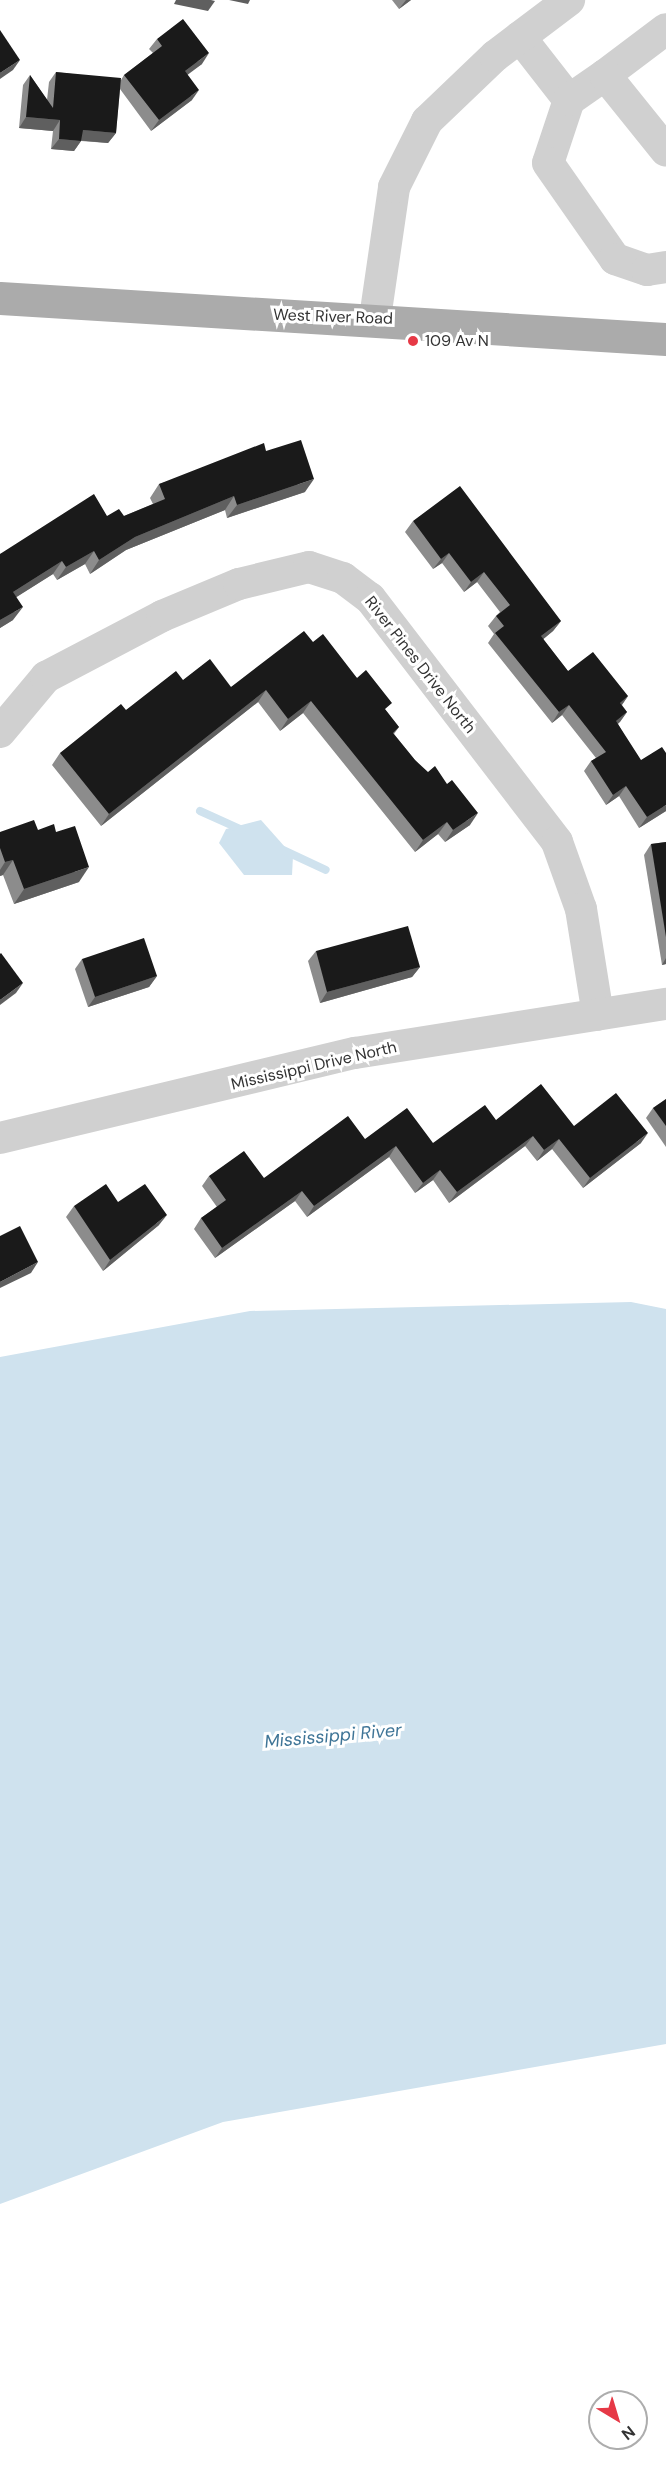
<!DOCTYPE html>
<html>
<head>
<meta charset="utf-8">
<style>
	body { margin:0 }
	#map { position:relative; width:666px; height:2468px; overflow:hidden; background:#fff; font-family:"DM Sans",sans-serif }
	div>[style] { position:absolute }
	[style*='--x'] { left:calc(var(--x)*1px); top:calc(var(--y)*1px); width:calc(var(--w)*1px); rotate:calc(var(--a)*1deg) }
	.water>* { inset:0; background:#cfe2ee }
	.stream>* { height:8px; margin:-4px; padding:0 4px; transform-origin:4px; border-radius:4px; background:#cfe2ee }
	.minor>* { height:32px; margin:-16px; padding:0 16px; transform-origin:16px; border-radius:16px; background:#d0d0d0 }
	.major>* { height:33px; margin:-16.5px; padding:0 16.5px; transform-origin:16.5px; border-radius:16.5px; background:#ababab }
	.wall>* { inset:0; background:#8c8c8c }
	.shaded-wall>* { inset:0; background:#5f5f5f }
	.building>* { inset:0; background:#1a1a1a }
	.dots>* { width:16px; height:16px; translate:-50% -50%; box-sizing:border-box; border:3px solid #fff; border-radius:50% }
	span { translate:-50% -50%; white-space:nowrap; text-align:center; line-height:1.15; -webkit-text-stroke:6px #fff; paint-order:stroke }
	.street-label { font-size:16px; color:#333 }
	.poi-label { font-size:16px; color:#333 }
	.left { translate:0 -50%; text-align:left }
	.water-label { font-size:18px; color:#3f7597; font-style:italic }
	.north { position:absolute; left:588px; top:2390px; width:60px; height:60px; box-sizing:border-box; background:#fff; border:2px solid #adadad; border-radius:50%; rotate:142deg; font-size:16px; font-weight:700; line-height:24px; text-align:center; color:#333 }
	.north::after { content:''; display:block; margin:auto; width:21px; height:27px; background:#e63946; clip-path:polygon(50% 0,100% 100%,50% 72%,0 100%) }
</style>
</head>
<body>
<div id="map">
	<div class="water">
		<i style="clip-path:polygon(261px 820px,293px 856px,292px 875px,244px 875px,219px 843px,226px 829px)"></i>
		<i style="clip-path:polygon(631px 1302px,666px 1309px,666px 2044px,223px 2122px,0 2204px,0 1357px,250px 1311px)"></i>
	</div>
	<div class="stream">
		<i style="--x:200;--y:811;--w:46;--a:24.3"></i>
		<i style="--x:283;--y:850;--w:47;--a:24.9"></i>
	</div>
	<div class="minor">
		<i style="--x:520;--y:37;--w:80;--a:52.1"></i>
		<i style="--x:569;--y:100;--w:66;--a:108.4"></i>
		<i style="--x:548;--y:163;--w:117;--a:55.1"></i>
		<i style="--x:615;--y:259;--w:34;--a:19"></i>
		<i style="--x:647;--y:270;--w:19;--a:-9"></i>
		<i style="--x:605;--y:75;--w:76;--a:-37"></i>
		<i style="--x:569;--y:100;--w:44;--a:-34.8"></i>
		<i style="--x:605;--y:75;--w:97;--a:51.2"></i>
		<i style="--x:375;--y:318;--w:132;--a:-81.7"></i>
		<i style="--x:394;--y:187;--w:74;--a:-63.4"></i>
		<i style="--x:427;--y:121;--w:94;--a:-43.7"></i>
		<i style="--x:495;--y:56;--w:93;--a:-37.1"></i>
		<i style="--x:0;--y:732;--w:72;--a:-50.1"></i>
		<i style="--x:46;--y:677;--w:131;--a:-27.7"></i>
		<i style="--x:162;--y:616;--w:83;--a:-22.6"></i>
		<i style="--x:239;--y:584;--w:72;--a:-13.7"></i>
		<i style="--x:309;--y:567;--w:36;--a:18"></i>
		<i style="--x:343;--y:578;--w:34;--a:37"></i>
		<i style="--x:370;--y:598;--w:307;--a:52.5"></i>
		<i style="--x:557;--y:842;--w:71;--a:70.3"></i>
		<i style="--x:581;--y:909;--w:107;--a:80.9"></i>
		<i style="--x:0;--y:1138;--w:365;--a:-13.5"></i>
		<i style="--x:355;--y:1053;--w:315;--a:-9"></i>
	</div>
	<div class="major">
		<i style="--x:0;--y:298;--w:667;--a:3.52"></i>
	</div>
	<div class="wall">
		<i style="clip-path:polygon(392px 0,411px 0,399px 9px)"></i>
		<i style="clip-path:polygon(157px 39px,202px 64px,187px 74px,192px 100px,151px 131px,120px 89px,116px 133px,108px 143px,81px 141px,74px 151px,51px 149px,53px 131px,19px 128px,23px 85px,30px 75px,47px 100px,49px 82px,56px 72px,121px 80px,124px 75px,153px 53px,149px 49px)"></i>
		<i style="clip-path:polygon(266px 451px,305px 492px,227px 518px,225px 510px,126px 550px,90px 574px,85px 564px,57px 580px,53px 574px,16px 597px,13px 620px,0 628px,0 554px,107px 516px,124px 516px,153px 504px,150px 498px,159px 484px)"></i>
		<i style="clip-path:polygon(413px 521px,561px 621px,553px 631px,543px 639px,568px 671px,628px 696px,622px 705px,627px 712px,618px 724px,666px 811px,639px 828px,619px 796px,606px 805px,584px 771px,591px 761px,596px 758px,562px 715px,552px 723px,488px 643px,494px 634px,488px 626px,496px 616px,500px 612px,477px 582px,464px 592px,442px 563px,433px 569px,405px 532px)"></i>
		<i style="clip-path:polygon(313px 642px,357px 678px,387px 712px,399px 727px,394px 734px,415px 760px,470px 825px,445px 842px,438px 834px,415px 852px,303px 713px,280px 731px,258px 702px,101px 826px,52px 765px,60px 753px,126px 710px,183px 680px,231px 687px)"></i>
		<i style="clip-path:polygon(38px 830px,56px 832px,79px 882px,14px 904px,3px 875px,0 876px,0 832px)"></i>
		<i style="clip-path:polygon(666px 842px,666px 964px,662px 965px,644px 855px,651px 844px)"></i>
		<i style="clip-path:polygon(316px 951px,420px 967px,412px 977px,320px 1003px,308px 961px)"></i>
		<i style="clip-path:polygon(82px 959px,157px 976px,149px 987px,88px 1007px,75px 969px)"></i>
		<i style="clip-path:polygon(666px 1099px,666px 1147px,646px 1118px,653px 1108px)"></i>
		<i style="clip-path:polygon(496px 1120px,574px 1126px,641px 1143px,583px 1188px,552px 1149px,537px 1161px,525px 1146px,449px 1203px,433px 1180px,415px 1193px,389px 1157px,307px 1217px,295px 1201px,215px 1258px,194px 1229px,201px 1218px,217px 1207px,202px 1186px,209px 1176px,264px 1178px,365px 1139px,433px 1143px)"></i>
		<i style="clip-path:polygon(118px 1202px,159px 1225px,103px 1271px,66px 1217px,74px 1206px)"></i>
	</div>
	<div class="shaded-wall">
		<i style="clip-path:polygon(176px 0,211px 0,215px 1px,208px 11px,174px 4px)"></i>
		<i style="clip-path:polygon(229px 0,250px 0,248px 4px)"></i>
		<i style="clip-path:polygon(406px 0,411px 0,399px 9px)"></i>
		<i style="clip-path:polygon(209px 53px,202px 64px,178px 82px,185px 71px)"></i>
		<i style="clip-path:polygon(20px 60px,13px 70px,0 79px,0 73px)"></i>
		<i style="clip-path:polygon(199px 90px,192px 100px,151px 131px,159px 120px)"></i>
		<i style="clip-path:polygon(26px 117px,60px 120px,53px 131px,19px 128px)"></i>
		<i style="clip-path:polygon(83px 130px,116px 133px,108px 143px,75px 140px)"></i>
		<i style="clip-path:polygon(59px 139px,81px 141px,74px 151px,51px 149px)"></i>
		<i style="clip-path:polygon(314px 479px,305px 492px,227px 518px,237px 505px)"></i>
		<i style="clip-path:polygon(234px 496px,225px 510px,126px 550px,90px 574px,99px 560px,135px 537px)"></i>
		<i style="clip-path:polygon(94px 551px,85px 564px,57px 580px,66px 567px)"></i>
		<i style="clip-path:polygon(449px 553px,442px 563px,433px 569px,441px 559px)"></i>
		<i style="clip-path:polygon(62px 561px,53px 574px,4px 605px,13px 592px)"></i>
		<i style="clip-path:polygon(484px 572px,477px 582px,464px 592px,471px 582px)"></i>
		<i style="clip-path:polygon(23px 607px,13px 620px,0 628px,0 620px)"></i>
		<i style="clip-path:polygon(561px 621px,553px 631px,534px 647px,541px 636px)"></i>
		<i style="clip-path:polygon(266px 690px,258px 702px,101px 826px,109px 814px)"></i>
		<i style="clip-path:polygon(628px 696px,621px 706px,620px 703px)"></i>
		<i style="clip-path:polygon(311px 701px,303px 713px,280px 731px,288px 719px)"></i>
		<i style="clip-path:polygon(569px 705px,562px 715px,552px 723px,559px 712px)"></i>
		<i style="clip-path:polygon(627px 712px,620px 722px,608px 731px,616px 721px)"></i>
		<i style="clip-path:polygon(626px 786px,619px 796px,606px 805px,613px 795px)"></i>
		<i style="clip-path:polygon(666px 805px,666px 811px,639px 828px,647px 817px)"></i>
		<i style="clip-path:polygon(478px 813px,470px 825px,445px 842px,453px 830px)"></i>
		<i style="clip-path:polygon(447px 822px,438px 834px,415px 852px,423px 840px)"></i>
		<i style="clip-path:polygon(13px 860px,3px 875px,0 876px,0 870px,5px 862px)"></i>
		<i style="clip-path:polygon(89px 867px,79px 882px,14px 904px,24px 889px)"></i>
		<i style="clip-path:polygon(666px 958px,666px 964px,662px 965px)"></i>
		<i style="clip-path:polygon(420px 967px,412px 977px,320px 1003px,327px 992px)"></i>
		<i style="clip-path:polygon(157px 976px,149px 987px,88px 1007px,95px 997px)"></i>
		<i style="clip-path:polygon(23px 983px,16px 993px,0 1005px,0 1000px)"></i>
		<i style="clip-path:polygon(648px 1133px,641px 1143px,583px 1188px,590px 1178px)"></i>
		<i style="clip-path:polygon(533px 1136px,525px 1146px,449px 1203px,457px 1192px)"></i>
		<i style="clip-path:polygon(559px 1139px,552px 1149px,537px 1161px,544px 1150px)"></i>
		<i style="clip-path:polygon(396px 1146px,389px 1157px,307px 1217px,314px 1206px)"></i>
		<i style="clip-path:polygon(440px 1170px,433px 1180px,415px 1193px,423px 1183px)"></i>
		<i style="clip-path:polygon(302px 1191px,295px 1201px,215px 1258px,222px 1248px)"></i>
		<i style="clip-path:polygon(167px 1215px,159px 1225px,103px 1271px,110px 1260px)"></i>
		<i style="clip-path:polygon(38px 1262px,31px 1273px,0 1288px,0 1282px)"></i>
	</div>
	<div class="building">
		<i style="clip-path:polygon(183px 19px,209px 53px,185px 71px,199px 90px,159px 120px,124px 75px,162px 46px,157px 39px)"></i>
		<i style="clip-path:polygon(0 30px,20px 60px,0 73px)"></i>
		<i style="clip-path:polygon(56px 72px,121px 78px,116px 133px,83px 130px,81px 141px,59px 139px,60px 120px,26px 117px,30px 75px,53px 108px)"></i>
		<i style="clip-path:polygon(301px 440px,314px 479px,237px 505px,234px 496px,135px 537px,99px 560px,94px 551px,66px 567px,62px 561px,13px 592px,23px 607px,0 620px,0 554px,94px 494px,107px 516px,119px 509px,124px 516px,165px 499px,159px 484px,264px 443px,266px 451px)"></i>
		<i style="clip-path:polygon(460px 486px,561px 621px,541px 636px,568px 671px,593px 652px,628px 696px,620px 703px,627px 712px,616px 721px,641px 760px,662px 747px,666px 753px,666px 805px,647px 817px,626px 786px,613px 795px,591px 761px,606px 752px,569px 705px,559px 712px,495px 633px,504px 626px,496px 616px,510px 605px,484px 572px,471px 582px,449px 553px,441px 559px,413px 521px)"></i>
		<i style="clip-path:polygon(304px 631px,313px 642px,323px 634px,357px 678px,366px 670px,392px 703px,385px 709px,399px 727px,393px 733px,415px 760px,428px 772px,435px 766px,447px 784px,452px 780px,478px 813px,453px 830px,447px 822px,423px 840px,311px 701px,288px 719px,266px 690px,109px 814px,60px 753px,121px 704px,126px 710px,176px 671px,183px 680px,210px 659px,231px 687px)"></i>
		<i style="clip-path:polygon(34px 820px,38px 830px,54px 824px,56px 832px,75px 826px,89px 867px,24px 889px,13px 860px,5px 862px,0 848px,0 832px)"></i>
		<i style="clip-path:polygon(666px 842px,666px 937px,651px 844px)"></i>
		<i style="clip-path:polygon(408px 926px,420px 967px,327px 992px,316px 951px)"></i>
		<i style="clip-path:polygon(144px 938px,157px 976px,95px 997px,82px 959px)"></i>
		<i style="clip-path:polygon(1px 953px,23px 983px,0 1000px,0 954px)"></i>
		<i style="clip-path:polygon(541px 1084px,574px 1126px,616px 1093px,648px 1133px,590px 1178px,559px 1139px,544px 1150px,533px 1136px,457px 1192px,440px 1170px,423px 1183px,396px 1146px,314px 1206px,302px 1191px,222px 1248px,201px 1218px,226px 1200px,209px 1176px,244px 1151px,264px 1178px,348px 1116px,365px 1139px,407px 1108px,433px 1143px,485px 1105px,496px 1120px)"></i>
		<i style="clip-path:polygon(666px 1099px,666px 1126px,653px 1108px)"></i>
		<i style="clip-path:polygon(106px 1184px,118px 1202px,145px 1184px,167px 1215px,110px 1260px,74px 1206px)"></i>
		<i style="clip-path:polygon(20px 1226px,38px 1262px,0 1282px,0 1236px)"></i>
	</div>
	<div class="dots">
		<i style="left:413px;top:341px;background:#e63946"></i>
	</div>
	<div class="street-label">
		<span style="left:333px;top:317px;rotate:2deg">West River Road</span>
		<span style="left:420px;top:665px;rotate:52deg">River Pines Drive North</span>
		<span style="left:314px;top:1066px;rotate:-13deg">Mississippi Drive North</span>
	</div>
	<div class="poi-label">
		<span class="left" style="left:425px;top:341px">109 Av N</span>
	</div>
	<div class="water-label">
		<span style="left:333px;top:1736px;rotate:-5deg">Mississippi River</span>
	</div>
	<div class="north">N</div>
</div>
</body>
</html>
